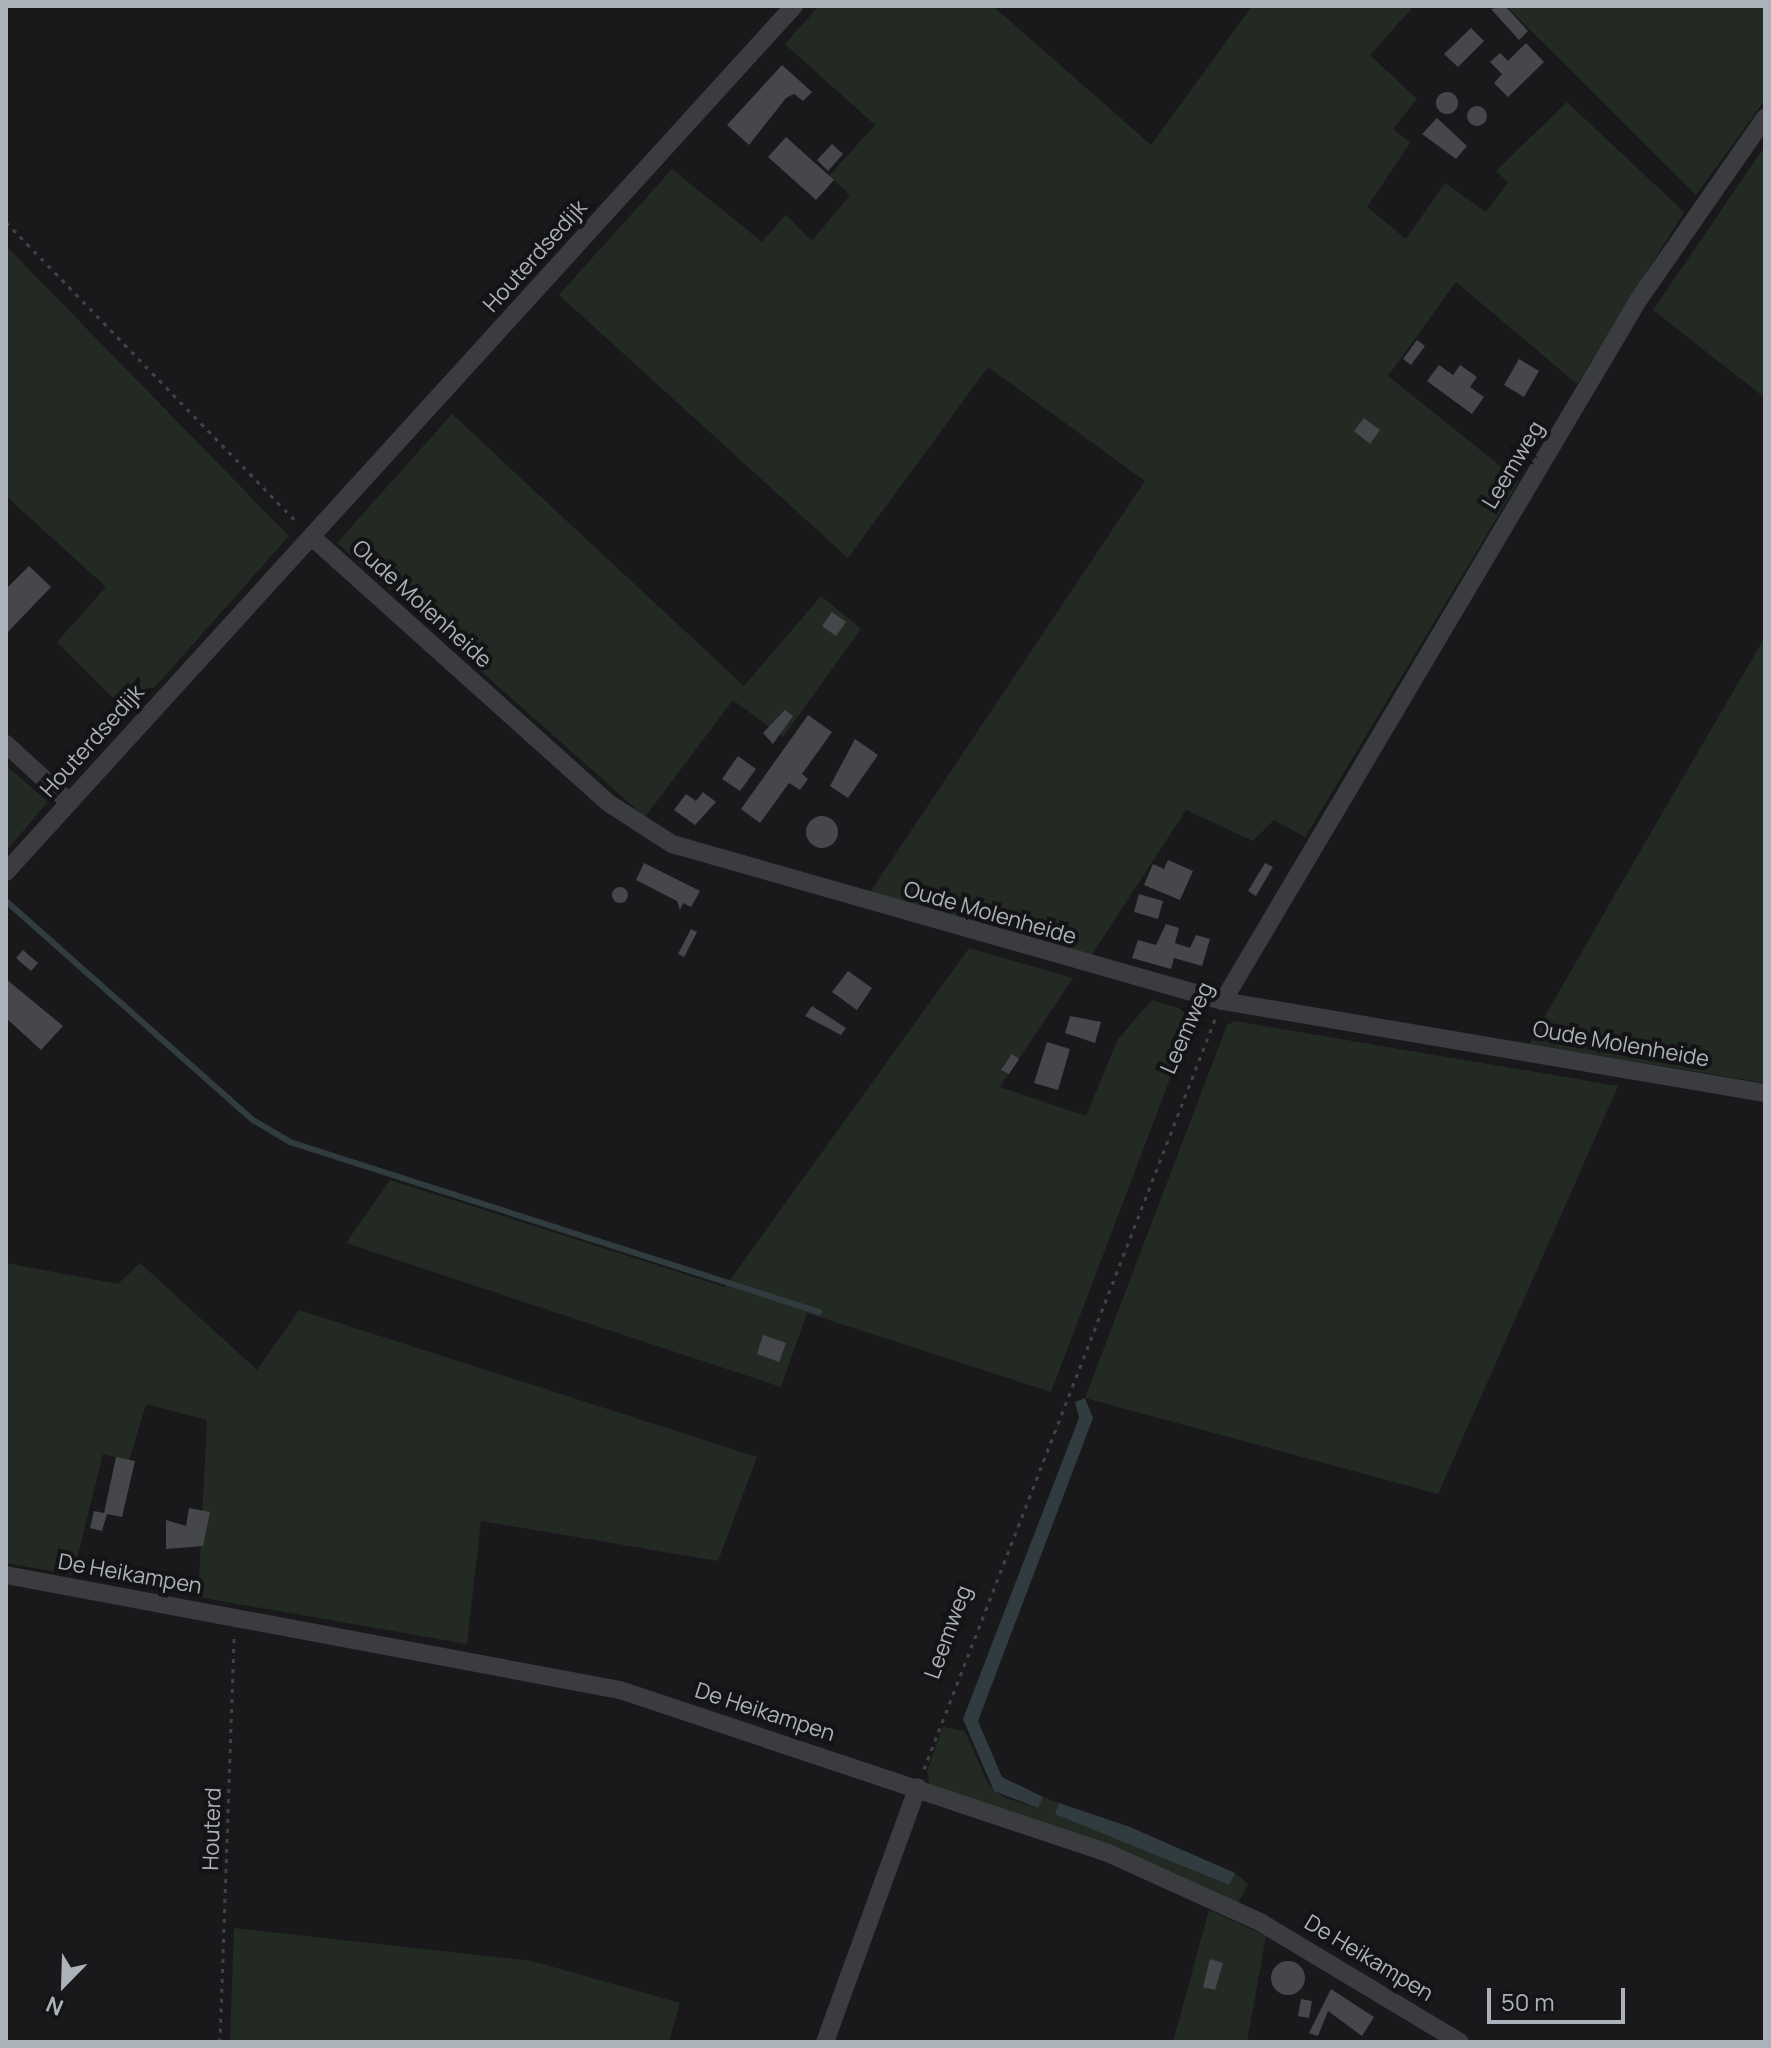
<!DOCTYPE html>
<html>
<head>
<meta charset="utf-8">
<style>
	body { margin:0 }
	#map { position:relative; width:1771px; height:2048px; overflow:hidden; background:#19191b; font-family:Manrope,sans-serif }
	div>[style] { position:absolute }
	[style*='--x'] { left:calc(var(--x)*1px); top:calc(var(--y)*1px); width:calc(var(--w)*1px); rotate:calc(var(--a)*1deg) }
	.green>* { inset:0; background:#232a23 }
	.water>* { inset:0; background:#313c40 }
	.stream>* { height:6px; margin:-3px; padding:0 3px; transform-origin:3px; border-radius:3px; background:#313c40 }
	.building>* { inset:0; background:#46474b }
	.round { border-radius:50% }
	.path>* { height:3px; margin-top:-1.5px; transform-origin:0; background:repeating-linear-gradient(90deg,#404346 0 4px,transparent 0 10px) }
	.minor>* { height:18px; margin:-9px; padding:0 9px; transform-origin:9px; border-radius:9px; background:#3a3c3f }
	span { translate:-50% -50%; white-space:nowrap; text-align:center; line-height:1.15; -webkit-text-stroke:8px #141416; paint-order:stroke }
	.street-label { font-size:22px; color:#acb2ba }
	.frame { position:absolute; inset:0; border:8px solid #acb2ba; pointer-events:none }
	.north { position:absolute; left:24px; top:1944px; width:80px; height:80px; -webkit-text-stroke:6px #141416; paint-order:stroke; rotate:203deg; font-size:22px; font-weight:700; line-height:32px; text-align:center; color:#acb2ba }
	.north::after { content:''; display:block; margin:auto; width:28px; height:36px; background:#acb2ba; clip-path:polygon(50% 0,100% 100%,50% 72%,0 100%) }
	.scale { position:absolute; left:1487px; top:1988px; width:138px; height:36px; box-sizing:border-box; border:4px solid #acb2ba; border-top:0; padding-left:10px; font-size:24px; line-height:28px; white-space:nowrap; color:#acb2ba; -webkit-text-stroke:6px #141416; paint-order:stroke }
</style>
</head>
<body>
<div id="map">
	<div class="green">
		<i style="clip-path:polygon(819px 6px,993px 6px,1151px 145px,1252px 6px,1414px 6px,1370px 55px,1417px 99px,1393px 129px,1410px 143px,1367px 207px,1406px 239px,1445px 183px,1486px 212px,1508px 182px,1496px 171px,1567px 102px,1684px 212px,1577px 384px,1456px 282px,1388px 376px,1519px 481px,1305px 837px,1274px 820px,1253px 841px,1186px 810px,1091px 956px,870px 892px,1145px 481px,988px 367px,848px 558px,559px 295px,672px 169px,762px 242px,786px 215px,812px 241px,850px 195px,829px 176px,875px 125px,785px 44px)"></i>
		<i style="clip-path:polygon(1506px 6px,1765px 6px,1765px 100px,1696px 195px)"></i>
		<i style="clip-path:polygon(1765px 146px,1765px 398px,1653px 310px)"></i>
		<i style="clip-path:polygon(6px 246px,289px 536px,130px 715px,57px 642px,106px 587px,6px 496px)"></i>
		<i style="clip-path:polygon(452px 414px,744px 686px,821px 596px,861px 629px,783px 737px,733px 700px,645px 817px,337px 543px)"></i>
		<i style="clip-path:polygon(1765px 637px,1765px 1083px,1529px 1044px,1614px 896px)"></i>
		<i style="clip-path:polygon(6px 765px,48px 802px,6px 851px)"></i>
		<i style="clip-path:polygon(969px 948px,1073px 978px,1000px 1087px,1086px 1116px,1118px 1039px,1152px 1000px,1195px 1013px,1051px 1392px,807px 1313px,781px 1387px,346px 1243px,390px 1180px,725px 1287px)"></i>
		<i style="clip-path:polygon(1235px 1021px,1618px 1086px,1438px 1494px,1085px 1398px,1227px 1025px)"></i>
		<i style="clip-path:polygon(6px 1263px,118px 1284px,140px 1263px,257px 1370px,299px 1310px,757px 1457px,718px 1561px,481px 1521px,467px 1644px,198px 1597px,207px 1420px,146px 1404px,129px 1461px,103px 1454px,73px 1575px,6px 1563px)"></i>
		<i style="clip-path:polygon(943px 1727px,965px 1731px,988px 1784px,1003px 1797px,1037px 1808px,1043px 1797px,1059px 1803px,1056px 1814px,1229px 1885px,1235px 1873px,1248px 1884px,1237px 1905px,930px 1787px,927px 1771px)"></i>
		<i style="clip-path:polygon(1209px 1910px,1266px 1936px,1247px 2042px,1173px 2042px)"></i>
		<i style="clip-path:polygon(234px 1928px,532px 1961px,680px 2003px,669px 2042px,230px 2042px)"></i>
	</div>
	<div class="water">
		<i style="clip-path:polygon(1085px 1398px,1093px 1418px,978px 1721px,1002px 1777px,1043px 1797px,1038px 1808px,994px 1791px,963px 1719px,1079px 1418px,1075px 1402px)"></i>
		<i style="clip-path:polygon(1059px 1803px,1130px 1827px,1235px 1873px,1229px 1885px,1055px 1814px)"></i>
	</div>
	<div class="stream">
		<i style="--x:6;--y:901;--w:330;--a:41.6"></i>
		<i style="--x:253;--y:1120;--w:43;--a:30.7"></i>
		<i style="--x:290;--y:1142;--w:556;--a:17.82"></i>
	</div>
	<div class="building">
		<i style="clip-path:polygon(1505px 6px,1528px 31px,1519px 40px,1491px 9px)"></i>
		<i style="clip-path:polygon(1471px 28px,1484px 41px,1458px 67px,1444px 54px)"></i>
		<i style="clip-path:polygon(1526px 43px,1544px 62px,1508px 97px,1494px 83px,1502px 74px,1490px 62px,1500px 53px,1508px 61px)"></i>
		<i style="clip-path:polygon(782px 65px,812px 92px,803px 101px,794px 94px,786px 98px,749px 145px,727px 125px)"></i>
		<i class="round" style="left:1436px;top:92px;width:22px;height:22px"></i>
		<i class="round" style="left:1467px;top:106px;width:20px;height:20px"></i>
		<i style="clip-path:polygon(1437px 118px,1467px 146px,1456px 159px,1422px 134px)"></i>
		<i style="clip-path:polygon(786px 137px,834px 180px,816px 200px,768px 157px)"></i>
		<i style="clip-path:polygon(832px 144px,843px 154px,828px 171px,817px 160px)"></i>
		<i style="clip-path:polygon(1417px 340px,1425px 346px,1411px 365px,1403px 359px)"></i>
		<i style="clip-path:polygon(1519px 359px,1539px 371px,1524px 397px,1504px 385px)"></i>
		<i style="clip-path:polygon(1439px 365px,1453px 375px,1460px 365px,1477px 377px,1470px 387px,1484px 397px,1472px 414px,1427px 381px)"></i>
		<i style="clip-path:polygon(1364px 418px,1380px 430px,1370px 444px,1354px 431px)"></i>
		<i style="clip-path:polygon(29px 566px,51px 587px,6px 634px,6px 589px)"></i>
		<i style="clip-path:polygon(832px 612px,846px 622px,836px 636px,822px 626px)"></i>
		<i style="clip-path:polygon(785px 710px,793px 716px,773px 744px,763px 733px)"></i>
		<i style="clip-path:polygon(808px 715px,832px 732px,802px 774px,808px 779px,800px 790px,789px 783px,760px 823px,741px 809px)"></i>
		<i style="clip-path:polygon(855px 739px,878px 755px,848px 798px,830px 786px)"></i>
		<i style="clip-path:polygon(738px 756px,756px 769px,740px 791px,722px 779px)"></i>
		<i style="clip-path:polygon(703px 792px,716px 802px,695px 825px,674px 810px,686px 794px,696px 801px)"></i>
		<i class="round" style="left:806px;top:816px;width:32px;height:32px"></i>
		<i style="clip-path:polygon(1168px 860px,1193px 871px,1180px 900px,1144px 885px,1153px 864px,1164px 869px)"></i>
		<i style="clip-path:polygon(644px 863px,700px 891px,691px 907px,683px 903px,680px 910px,677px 901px,636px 880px)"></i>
		<i style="clip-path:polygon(1265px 863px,1273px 867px,1256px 896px,1248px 891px)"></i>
		<i class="round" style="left:612px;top:887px;width:16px;height:16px"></i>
		<i style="clip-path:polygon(1139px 894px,1163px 901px,1158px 919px,1134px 912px)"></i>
		<i style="clip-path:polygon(1166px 924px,1179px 928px,1175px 943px,1190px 948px,1196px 935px,1210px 939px,1202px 966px,1174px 958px,1171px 969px,1132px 958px,1138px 940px,1156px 945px)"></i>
		<i style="clip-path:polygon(691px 929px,697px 932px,684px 957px,678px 954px)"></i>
		<i style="clip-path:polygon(23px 950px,38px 963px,31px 971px,16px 958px)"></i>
		<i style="clip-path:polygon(848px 971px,872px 988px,857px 1010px,832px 992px)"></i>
		<i style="clip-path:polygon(6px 979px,63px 1026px,41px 1050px,6px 1018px)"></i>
		<i style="clip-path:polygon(812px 1006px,846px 1028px,841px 1035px,805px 1016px)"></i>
		<i style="clip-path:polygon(1070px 1016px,1101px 1022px,1095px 1043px,1065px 1033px)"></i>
		<i style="clip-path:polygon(1047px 1042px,1070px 1049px,1058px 1090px,1034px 1083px)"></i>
		<i style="clip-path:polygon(1012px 1054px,1019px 1059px,1009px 1074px,1001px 1070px)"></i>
		<i style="clip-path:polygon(763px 1335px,786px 1343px,779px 1362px,757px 1354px)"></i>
		<i style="clip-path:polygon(116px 1457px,135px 1461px,122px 1517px,107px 1514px,102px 1531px,90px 1528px,94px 1511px,104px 1513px)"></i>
		<i style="clip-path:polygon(189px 1508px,210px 1512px,203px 1546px,166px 1549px,166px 1520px,186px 1526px)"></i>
		<i style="clip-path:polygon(1210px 1959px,1223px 1963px,1215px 1990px,1203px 1987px)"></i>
		<i class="round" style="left:1271px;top:1961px;width:34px;height:34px"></i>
		<i style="clip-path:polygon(1331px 1989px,1374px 2017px,1362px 2036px,1328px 2011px,1318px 2036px,1309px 2033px)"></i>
		<i style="clip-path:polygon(1301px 1999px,1312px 2001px,1309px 2018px,1298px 2016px)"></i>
	</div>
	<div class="path">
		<i style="--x:6;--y:222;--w:419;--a:45.9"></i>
		<i style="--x:924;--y:1769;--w:804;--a:-68.79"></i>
		<i style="--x:220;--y:2042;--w:405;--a:-88"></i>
	</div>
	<div class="minor">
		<i style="--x:312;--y:537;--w:400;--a:41.9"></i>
		<i style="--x:610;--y:804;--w:74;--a:32.8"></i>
		<i style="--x:672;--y:844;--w:573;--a:15.9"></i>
		<i style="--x:1223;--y:1001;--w:550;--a:9.63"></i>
		<i style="--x:6;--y:744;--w:86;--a:42.6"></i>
		<i style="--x:6;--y:872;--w:1171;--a:-47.7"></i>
		<i style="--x:1223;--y:1001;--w:816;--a:-59.35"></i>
		<i style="--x:1639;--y:299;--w:221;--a:-55.2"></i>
		<i style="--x:6;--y:1575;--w:625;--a:10.61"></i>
		<i style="--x:620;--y:1690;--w:515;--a:18.47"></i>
		<i style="--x:1108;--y:1853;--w:167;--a:24.4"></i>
		<i style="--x:1260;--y:1922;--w:233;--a:31"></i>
		<i style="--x:825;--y:2042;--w:271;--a:-70"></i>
	</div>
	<div class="street-label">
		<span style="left:535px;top:256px;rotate:-48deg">Houterdsedijk</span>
		<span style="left:1513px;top:465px;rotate:-59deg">Leemweg</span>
		<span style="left:422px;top:604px;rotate:42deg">Oude Molenheide</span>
		<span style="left:92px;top:741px;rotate:-48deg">Houterdsedijk</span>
		<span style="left:990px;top:913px;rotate:16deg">Oude Molenheide</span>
		<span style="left:1187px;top:1028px;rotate:-66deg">Leemweg</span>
		<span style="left:1621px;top:1044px;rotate:10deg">Oude Molenheide</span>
		<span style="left:130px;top:1574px;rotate:10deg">De Heikampen</span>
		<span style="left:948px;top:1632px;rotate:-70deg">Leemweg</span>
		<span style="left:765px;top:1712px;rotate:18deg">De Heikampen</span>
		<span style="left:212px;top:1829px;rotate:-88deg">Houterd</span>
		<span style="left:1369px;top:1958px;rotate:31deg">De Heikampen</span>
	</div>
	<div class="frame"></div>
	<div class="north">N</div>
	<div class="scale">50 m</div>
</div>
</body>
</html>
